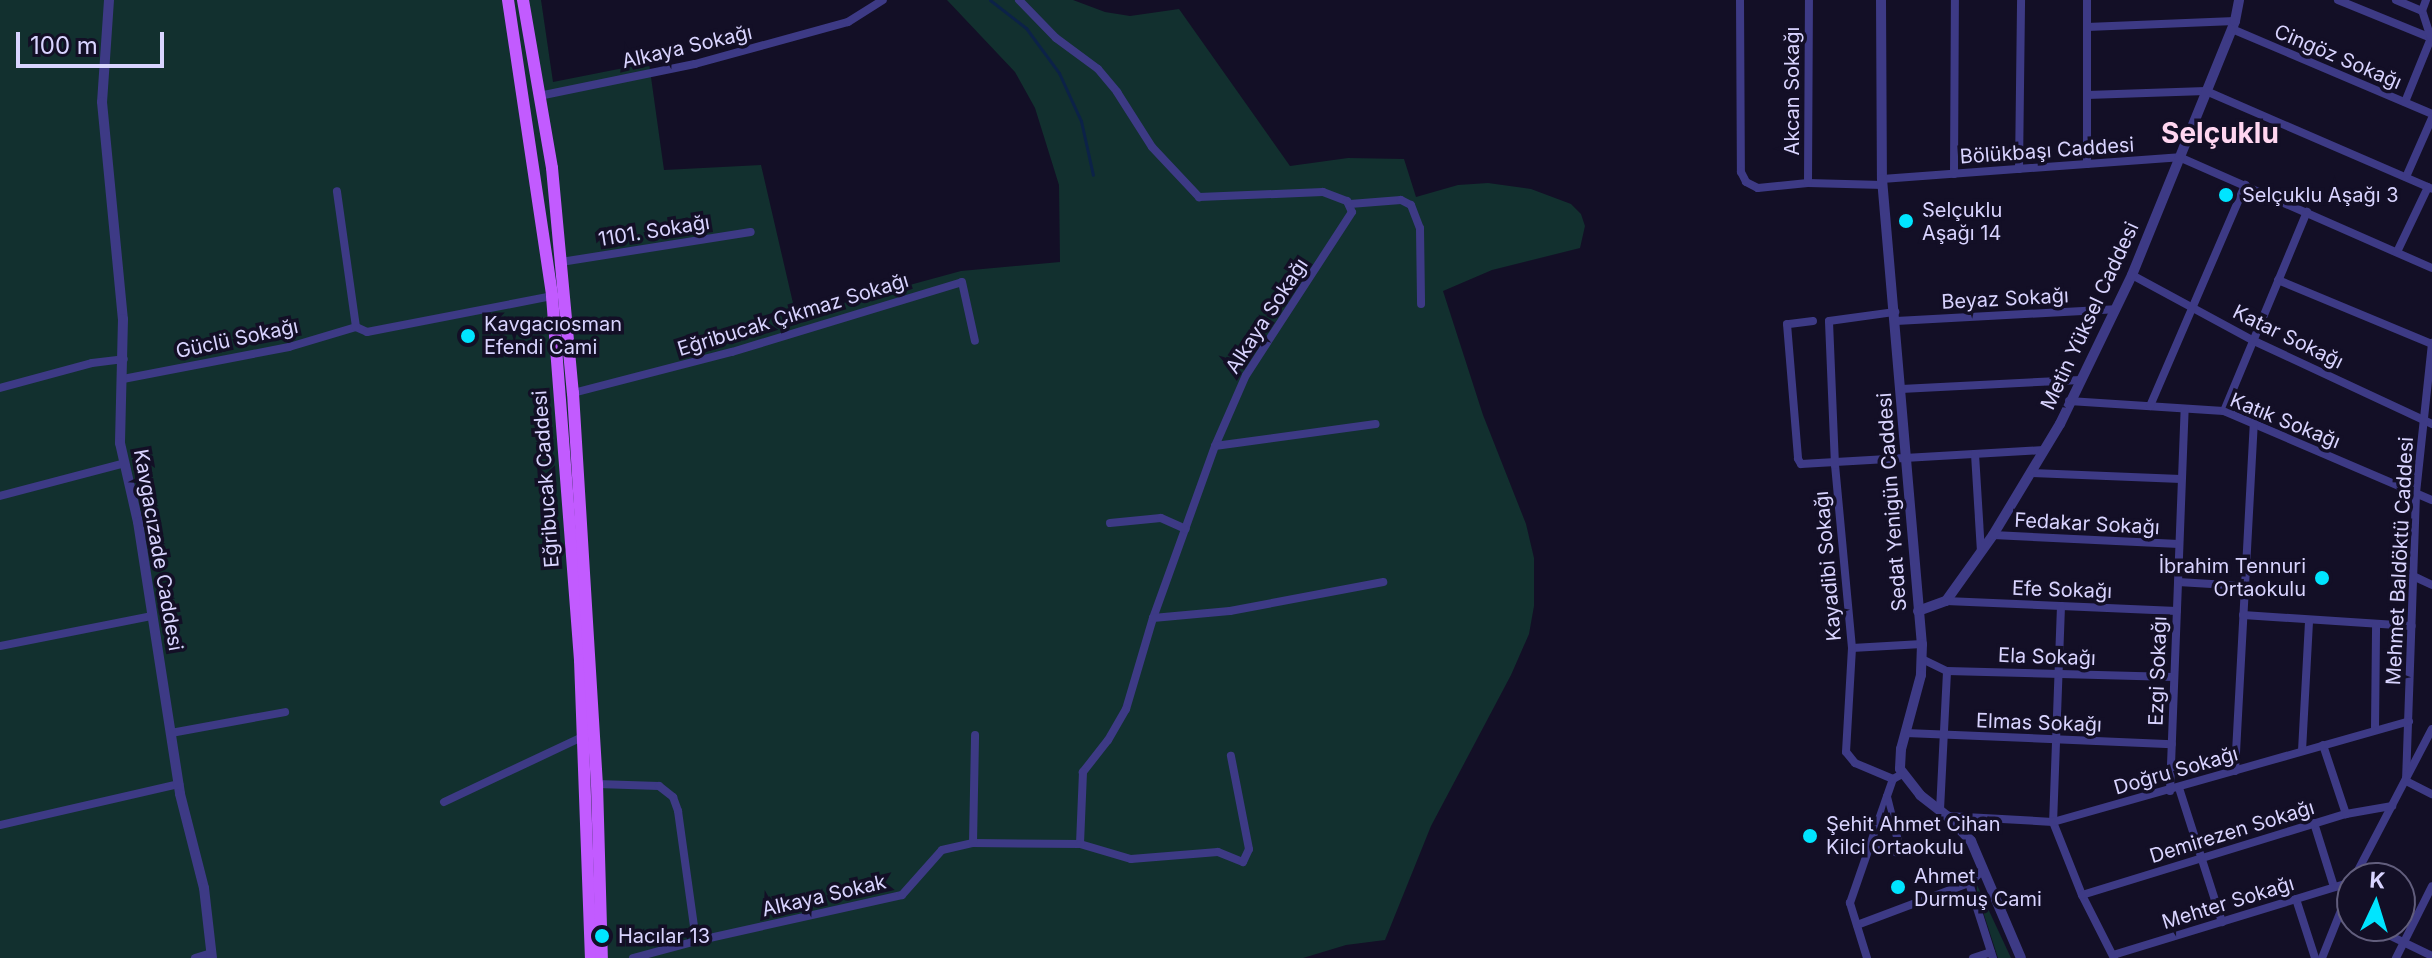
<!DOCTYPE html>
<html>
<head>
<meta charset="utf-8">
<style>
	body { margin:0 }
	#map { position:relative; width:2432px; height:958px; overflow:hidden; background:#130f26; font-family:Inter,sans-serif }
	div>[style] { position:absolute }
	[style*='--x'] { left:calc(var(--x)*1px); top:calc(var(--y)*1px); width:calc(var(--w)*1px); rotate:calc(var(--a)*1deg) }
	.green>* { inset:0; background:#12302f }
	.stream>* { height:3px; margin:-1.5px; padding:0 1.5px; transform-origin:1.5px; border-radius:1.5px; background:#0c2248 }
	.minor>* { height:8px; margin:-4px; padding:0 4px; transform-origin:4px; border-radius:4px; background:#3d3a85 }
	.tertiary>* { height:10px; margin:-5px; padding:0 5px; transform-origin:5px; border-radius:5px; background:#3d3a85 }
	.primary>* { height:12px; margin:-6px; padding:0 6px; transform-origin:6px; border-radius:6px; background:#c25bff }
	.dots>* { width:22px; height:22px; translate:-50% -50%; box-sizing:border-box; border:4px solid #130f26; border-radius:50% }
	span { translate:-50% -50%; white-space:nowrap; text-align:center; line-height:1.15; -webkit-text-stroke:7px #130f26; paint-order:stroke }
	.street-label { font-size:20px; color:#d9d4ff }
	.poi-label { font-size:20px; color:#d9d4ff }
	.left { translate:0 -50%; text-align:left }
	.right { translate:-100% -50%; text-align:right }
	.district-label { font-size:28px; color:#ffd6f0; font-weight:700 }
	.north { position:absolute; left:2336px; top:862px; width:80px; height:80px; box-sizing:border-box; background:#130f26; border:2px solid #625e7d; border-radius:50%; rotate:4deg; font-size:22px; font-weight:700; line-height:32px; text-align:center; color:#d9d4ff }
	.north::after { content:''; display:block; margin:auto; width:28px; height:36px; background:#00e5ff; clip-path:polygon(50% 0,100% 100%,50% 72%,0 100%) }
	.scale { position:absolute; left:16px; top:32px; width:148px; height:36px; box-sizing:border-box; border:4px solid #d9d4ff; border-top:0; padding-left:10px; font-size:24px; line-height:28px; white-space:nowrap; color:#d9d4ff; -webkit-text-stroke:6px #130f26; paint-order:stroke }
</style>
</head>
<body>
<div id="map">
	<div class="green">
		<i style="clip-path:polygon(0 0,541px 0,553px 82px,649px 63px,664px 170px,761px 165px,796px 316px,961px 271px,1060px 262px,1059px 185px,1035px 108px,1015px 72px,947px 0,1073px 0,1105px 12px,1130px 16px,1179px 9px,1290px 166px,1348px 158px,1404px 159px,1416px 197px,1458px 185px,1488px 183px,1531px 189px,1571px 204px,1581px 214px,1585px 226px,1580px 248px,1492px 270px,1443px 291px,1483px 415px,1526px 524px,1534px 558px,1534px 606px,1529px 634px,1511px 675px,1431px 826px,1385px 940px,1346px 945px,1303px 958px,0 958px)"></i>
		<i style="clip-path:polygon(1977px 885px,2011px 958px,1998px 958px,1977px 893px)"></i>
	</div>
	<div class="stream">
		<i style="--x:990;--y:0;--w:46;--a:37.9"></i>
		<i style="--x:1026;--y:28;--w:56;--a:53.7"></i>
		<i style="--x:1059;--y:73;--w:53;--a:65.4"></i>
		<i style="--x:1081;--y:121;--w:55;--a:77.5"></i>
	</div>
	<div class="minor">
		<i style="--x:1019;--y:0;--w:53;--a:45.8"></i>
		<i style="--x:1056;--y:38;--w:52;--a:36.4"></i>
		<i style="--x:1098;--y:69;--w:30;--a:50"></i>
		<i style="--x:1117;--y:92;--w:65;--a:57.5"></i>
		<i style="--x:1152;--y:147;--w:69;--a:46.8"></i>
		<i style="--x:1199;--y:197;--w:124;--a:-2.3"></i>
		<i style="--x:1323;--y:192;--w:26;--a:21"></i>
		<i style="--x:1347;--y:201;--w:12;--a:66"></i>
		<i style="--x:1352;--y:212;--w:194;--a:123"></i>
		<i style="--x:1246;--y:375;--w:77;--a:113.6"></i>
		<i style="--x:1215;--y:446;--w:183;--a:109.8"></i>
		<i style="--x:1153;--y:618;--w:95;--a:106.5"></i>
		<i style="--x:1126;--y:709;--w:36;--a:120"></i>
		<i style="--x:1108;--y:740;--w:41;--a:128"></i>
		<i style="--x:1083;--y:772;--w:72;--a:92.4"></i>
		<i style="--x:1740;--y:0;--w:172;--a:89.7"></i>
		<i style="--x:1741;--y:172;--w:11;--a:63"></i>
		<i style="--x:1746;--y:182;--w:13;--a:27"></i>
		<i style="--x:1758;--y:188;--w:50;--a:-5.7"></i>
		<i style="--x:1808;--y:183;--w:75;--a:1.5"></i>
		<i style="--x:2338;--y:0;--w:100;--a:22.2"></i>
		<i style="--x:2396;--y:0;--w:28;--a:23"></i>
		<i style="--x:2087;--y:27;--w:148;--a:-2.3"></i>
		<i style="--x:2232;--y:29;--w:217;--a:23"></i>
		<i style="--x:2087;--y:95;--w:119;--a:-1.9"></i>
		<i style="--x:2206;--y:91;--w:246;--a:23.4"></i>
		<i style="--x:539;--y:96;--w:159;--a:-11.6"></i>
		<i style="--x:695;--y:64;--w:159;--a:-15.4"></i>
		<i style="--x:848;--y:22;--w:41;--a:-32.2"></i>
		<i style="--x:2405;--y:102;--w:69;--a:-67.9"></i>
		<i style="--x:2431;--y:38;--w:28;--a:-108"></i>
		<i style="--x:2422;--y:11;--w:12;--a:-70"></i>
		<i style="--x:2087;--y:164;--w:164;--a:-90"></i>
		<i style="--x:2019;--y:169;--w:169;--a:-89.3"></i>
		<i style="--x:1954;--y:174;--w:174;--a:-89.7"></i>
		<i style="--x:2406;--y:177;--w:64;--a:-66.2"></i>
		<i style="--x:1882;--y:179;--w:298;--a:-4.2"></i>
		<i style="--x:2179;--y:157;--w:276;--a:23.7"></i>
		<i style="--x:1808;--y:183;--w:183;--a:-89.7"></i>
		<i style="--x:1350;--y:204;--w:51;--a:-4.5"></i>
		<i style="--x:1401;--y:200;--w:11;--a:27"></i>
		<i style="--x:1411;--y:205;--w:25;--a:69"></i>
		<i style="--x:1420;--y:228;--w:76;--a:89.2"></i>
		<i style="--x:2397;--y:252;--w:72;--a:-64.5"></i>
		<i style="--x:561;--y:262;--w:192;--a:-9"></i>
		<i style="--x:2132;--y:275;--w:136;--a:28.4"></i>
		<i style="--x:2252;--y:340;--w:199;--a:25"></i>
		<i style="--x:2278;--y:280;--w:167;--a:22.6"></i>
		<i style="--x:1813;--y:321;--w:26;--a:173"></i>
		<i style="--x:1787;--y:324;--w:135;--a:85.3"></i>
		<i style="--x:1798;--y:459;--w:6;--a:59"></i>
		<i style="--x:1801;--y:464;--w:243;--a:-3.3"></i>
		<i style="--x:1896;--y:321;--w:219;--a:-3.1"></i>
		<i style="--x:356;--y:327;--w:12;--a:24"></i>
		<i style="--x:367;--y:332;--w:188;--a:-11"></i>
		<i style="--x:123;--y:379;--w:169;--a:-10.9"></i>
		<i style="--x:289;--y:347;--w:70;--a:-16.6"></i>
		<i style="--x:356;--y:327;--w:137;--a:-98"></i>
		<i style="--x:0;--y:388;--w:95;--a:-15.2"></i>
		<i style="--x:92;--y:363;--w:32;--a:-7"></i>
		<i style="--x:1901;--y:389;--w:180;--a:-2.9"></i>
		<i style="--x:573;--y:393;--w:164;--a:-14.5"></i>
		<i style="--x:732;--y:352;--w:240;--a:-16.9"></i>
		<i style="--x:962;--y:282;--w:60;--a:77.6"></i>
		<i style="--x:2069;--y:401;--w:155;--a:3.7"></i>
		<i style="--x:2224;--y:411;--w:226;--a:23.2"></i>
		<i style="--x:2150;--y:406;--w:241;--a:-66.7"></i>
		<i style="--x:2224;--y:411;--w:216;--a:-67.4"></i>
		<i style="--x:1215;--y:446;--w:162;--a:-7.8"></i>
		<i style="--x:1975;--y:454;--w:97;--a:86.5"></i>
		<i style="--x:2030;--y:473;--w:151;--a:2.3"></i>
		<i style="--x:0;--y:496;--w:129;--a:-14.8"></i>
		<i style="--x:1110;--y:523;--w:51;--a:-5.6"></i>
		<i style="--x:1161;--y:518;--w:27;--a:24"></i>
		<i style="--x:1993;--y:535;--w:186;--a:2.8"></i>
		<i style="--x:2413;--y:576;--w:21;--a:25"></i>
		<i style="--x:2178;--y:582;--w:67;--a:3.4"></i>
		<i style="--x:1946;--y:601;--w:231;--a:2.5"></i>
		<i style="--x:2061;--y:606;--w:216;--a:92.1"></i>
		<i style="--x:2053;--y:822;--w:79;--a:68.3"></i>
		<i style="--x:2082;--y:895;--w:71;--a:63.1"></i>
		<i style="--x:2243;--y:615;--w:169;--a:3.7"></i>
		<i style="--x:1153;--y:618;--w:77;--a:-5.2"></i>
		<i style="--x:1230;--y:611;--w:156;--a:-10.7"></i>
		<i style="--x:0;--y:646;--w:154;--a:-11.2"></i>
		<i style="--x:1852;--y:648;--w:70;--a:-3.3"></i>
		<i style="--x:1922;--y:659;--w:28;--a:26"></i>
		<i style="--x:1947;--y:671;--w:227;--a:1.5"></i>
		<i style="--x:2375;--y:728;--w:104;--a:-89.4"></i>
		<i style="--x:171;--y:733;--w:116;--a:-10.4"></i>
		<i style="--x:1906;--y:733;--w:266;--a:2.4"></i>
		<i style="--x:2323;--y:745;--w:73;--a:71.6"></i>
		<i style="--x:2302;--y:751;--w:131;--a:-86.9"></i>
		<i style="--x:2235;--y:771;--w:348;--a:-86.9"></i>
		<i style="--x:1893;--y:779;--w:41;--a:-157.2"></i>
		<i style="--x:1855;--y:763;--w:14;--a:-129"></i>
		<i style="--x:1846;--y:752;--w:104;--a:-86.7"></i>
		<i style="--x:1852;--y:648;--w:184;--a:-95.3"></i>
		<i style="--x:1835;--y:465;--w:144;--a:-92.4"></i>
		<i style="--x:1829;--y:321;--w:67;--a:-7.8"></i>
		<i style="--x:2406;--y:781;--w:288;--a:-88"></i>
		<i style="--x:2416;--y:493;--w:151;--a:-83.9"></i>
		<i style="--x:2406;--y:781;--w:29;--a:27"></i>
		<i style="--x:597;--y:784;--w:62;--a:1.8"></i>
		<i style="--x:659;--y:786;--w:18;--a:38"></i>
		<i style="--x:673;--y:797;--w:15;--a:70"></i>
		<i style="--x:678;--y:811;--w:131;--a:82.1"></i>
		<i style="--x:696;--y:941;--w:211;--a:-12.6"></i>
		<i style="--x:902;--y:895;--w:60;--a:-48.4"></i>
		<i style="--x:942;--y:850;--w:32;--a:-13"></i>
		<i style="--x:973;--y:843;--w:107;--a:0.5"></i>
		<i style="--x:1080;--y:844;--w:53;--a:16.4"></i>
		<i style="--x:1131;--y:859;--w:87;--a:-4.6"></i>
		<i style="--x:1218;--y:852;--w:27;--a:22"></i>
		<i style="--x:1243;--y:862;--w:14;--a:-65"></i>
		<i style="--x:1249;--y:849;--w:95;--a:-101"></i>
		<i style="--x:2179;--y:788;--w:141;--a:72.2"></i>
		<i style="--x:2170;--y:791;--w:382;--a:-87.8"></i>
		<i style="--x:444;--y:802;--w:155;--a:-25.2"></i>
		<i style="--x:1940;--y:810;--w:139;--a:-87.1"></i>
		<i style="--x:1947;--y:816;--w:106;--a:3.2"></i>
		<i style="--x:2053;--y:822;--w:370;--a:-15.8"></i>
		<i style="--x:2314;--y:823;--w:67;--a:72.6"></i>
		<i style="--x:0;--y:825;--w:184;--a:-12.9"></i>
		<i style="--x:973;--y:843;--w:108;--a:-88.9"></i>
		<i style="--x:1869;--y:849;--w:32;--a:7"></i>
		<i style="--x:1901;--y:853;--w:58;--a:-104"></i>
		<i style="--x:1983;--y:870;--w:19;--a:137"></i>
		<i style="--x:1969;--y:883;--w:79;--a:72.3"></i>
		<i style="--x:2354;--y:878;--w:168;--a:-62.4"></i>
		<i style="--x:2082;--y:895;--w:276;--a:-17.1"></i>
		<i style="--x:2346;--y:814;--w:47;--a:-9.9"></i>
		<i style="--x:2296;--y:899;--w:62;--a:72.1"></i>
		<i style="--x:2341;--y:912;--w:12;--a:24"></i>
		<i style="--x:1857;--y:925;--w:120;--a:-20.6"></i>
		<i style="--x:2370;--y:926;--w:69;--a:25.8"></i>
		<i style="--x:2113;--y:955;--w:250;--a:-17"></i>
		<i style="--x:195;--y:958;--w:17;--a:-17"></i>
		<i style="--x:633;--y:958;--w:65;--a:-15.1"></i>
		<i style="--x:1867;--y:958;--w:58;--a:-107.2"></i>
		<i style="--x:1850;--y:903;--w:131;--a:-70.9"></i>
		<i style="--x:1893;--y:779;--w:10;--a:-29"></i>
		<i style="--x:1973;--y:958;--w:19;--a:-18"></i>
		<i style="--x:2322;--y:958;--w:81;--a:-68.2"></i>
		<i style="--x:2396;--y:958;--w:80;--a:-63.4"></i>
	</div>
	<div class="tertiary">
		<i style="--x:109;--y:0;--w:102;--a:93.9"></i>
		<i style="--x:102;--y:102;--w:218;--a:84.5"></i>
		<i style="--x:123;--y:319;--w:124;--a:91.4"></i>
		<i style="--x:120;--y:443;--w:81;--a:77.2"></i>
		<i style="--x:138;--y:522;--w:275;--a:81.2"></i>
		<i style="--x:180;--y:794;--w:97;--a:75.7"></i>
		<i style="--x:204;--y:888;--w:70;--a:83.5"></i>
		<i style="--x:1881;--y:0;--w:179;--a:89.7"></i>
		<i style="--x:1882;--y:179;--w:467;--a:85.1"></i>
		<i style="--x:1922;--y:644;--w:31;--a:92"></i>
		<i style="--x:1921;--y:675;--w:77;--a:105.1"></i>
		<i style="--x:1901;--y:749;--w:20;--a:93"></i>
		<i style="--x:1900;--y:769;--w:33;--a:52"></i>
		<i style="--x:1920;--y:795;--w:34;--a:38"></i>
		<i style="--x:1947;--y:816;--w:35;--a:46"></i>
		<i style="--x:1971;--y:841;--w:127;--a:66.9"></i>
		<i style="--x:1918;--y:611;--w:30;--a:-20"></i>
		<i style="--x:1946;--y:601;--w:81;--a:-54.5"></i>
		<i style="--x:1993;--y:535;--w:130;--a:-58.9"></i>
		<i style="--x:2060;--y:424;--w:165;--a:-64.2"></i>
		<i style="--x:2132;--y:275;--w:274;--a:-67.9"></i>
		<i style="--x:2235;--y:21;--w:21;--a:-79"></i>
	</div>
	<div class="primary">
		<i style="--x:508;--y:0;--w:299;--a:81.5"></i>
		<i style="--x:552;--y:296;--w:365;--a:85.6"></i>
		<i style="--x:580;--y:660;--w:298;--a:87.9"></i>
		<i style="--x:523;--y:0;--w:170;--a:80.2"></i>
		<i style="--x:552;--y:168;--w:226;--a:84.7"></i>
		<i style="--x:573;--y:393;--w:392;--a:86.5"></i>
		<i style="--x:597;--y:784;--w:174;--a:88.4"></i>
	</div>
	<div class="dots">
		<i style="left:2226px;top:195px;background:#00e5ff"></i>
		<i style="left:1906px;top:221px;background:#00e5ff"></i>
		<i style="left:468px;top:336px;background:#00e5ff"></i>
		<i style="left:2322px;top:578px;background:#00e5ff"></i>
		<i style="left:1810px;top:836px;background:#00e5ff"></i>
		<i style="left:1898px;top:887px;background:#00e5ff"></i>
		<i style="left:602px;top:936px;background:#00e5ff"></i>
	</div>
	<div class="street-label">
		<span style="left:687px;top:47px;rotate:-13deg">Alkaya Sokağı</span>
		<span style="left:2338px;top:57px;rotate:23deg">Cingöz Sokağı</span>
		<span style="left:1792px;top:91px;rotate:-90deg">Akcan Sokağı</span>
		<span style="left:2047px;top:151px;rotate:-4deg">Bölükbaşı Caddesi</span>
		<span style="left:654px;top:231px;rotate:-9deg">1101. Sokağı</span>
		<span style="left:2005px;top:299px;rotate:-3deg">Beyaz Sokağı</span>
		<span style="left:793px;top:315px;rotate:-17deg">Eğribucak Çıkmaz Sokağı</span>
		<span style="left:1267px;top:316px;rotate:-57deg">Alkaya Sokağı</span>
		<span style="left:2090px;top:316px;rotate:-65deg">Metin Yüksel Caddesi</span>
		<span style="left:2288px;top:337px;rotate:26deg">Katar Sokağı</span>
		<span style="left:237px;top:339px;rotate:-12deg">Güclü Sokağı</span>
		<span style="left:2285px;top:421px;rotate:22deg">Katık Sokağı</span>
		<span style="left:546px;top:479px;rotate:-94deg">Eğribucak Caddesi</span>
		<span style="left:1892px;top:502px;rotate:-94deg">Sedat Yenigün Caddesi</span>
		<span style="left:2087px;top:524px;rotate:3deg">Fedakar Sokağı</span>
		<span style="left:158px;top:550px;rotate:80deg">Kavgacızade Caddesi</span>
		<span style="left:2400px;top:561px;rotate:-87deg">Mehmet Baldöktü Caddesi</span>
		<span style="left:1828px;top:566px;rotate:-95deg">Kayadibi Sokağı</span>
		<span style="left:2062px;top:590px;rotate:2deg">Efe Sokağı</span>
		<span style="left:2047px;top:657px;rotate:2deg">Ela Sokağı</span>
		<span style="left:2158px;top:671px;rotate:-88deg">Ezgi Sokağı</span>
		<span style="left:2039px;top:723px;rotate:2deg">Elmas Sokağı</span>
		<span style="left:2176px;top:771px;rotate:-16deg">Doğru Sokağı</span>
		<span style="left:2232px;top:832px;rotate:-17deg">Demirezen Sokağı</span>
		<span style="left:824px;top:896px;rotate:-13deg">Alkaya Sokak</span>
		<span style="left:2228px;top:903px;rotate:-17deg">Mehter Sokağı</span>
	</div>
	<div class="poi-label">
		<span class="left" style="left:2242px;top:195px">Selçuklu Aşağı 3</span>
		<span class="left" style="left:1922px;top:222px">Selçuklu<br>Aşağı 14</span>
		<span class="left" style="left:484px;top:336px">Kavgacıosman<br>Efendi Cami</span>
		<span class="right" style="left:2306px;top:578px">İbrahim Tennuri<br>Ortaokulu</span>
		<span class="left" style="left:1826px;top:836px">Şehit Ahmet Cihan<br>Kilci Ortaokulu</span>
		<span class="left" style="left:1914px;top:888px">Ahmet<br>Durmuş Cami</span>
		<span class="left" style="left:618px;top:936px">Hacılar 13</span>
	</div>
	<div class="district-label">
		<span style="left:2220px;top:133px">Selçuklu</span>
	</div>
	<div class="north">K</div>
	<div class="scale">100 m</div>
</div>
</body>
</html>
